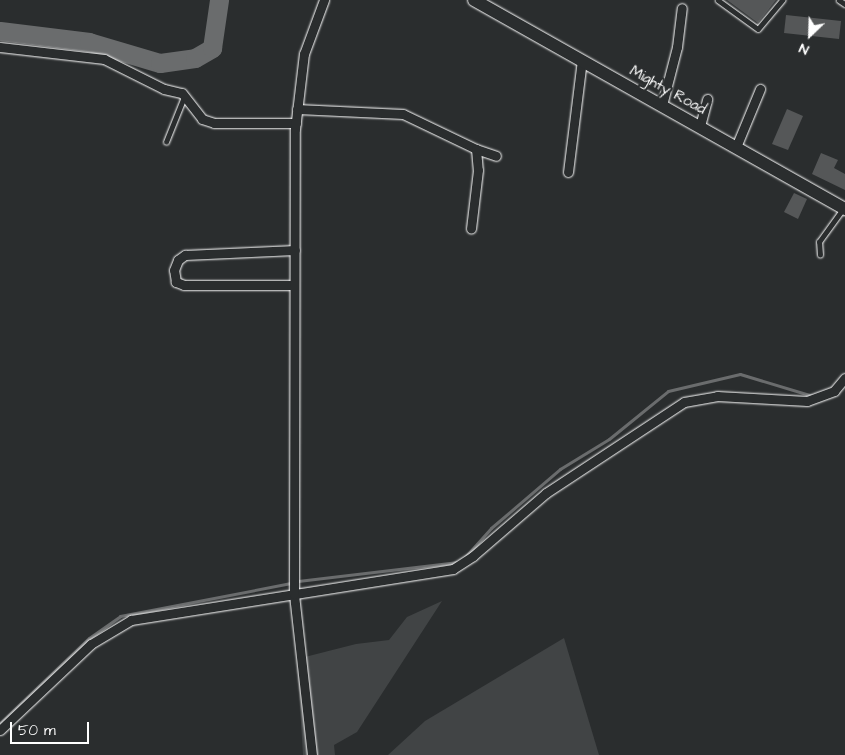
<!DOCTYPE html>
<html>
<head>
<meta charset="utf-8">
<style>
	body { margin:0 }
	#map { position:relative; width:845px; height:755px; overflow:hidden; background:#2a2d2e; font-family:"Architects Daughter",sans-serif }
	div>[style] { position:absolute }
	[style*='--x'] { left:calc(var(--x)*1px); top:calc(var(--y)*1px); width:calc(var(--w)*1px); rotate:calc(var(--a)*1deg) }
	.green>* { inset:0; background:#414445 }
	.stream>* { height:3px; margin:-1.5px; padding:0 1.5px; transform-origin:1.5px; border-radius:1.5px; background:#6a6c6d }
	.river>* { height:19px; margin:-9.5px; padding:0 9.5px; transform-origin:9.5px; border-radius:9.5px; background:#6a6c6d }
	.building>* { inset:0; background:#555758 }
	.roads { filter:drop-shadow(0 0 1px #fff) drop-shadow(0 0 1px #fff) }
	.lane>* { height:4.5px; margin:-2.25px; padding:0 2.25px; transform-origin:2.25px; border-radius:2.25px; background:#2a2d2e }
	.street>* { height:9px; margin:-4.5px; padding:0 4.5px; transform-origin:4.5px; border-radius:4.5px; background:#2a2d2e }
	.secondary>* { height:12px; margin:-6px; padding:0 6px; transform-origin:6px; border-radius:6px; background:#2a2d2e }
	span { translate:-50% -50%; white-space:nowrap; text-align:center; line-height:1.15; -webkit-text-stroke:4.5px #2a2d2e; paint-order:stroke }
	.street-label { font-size:15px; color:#fff }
	.north { position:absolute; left:785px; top:10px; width:50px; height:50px; -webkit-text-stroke:4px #2a2d2e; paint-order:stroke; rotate:204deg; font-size:14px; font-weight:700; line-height:20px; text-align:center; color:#fff }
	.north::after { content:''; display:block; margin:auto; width:18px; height:22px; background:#fff; clip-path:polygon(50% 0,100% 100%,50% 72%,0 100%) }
	.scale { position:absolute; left:10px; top:722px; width:79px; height:22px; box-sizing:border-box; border:2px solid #fff; border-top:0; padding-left:6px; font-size:15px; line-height:18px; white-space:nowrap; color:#fff; -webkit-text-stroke:4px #2a2d2e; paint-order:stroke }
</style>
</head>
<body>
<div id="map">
	<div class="green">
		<i style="clip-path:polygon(442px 601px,357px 732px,334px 745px,335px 755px,303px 755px,297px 659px,356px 644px,389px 640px,407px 617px)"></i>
		<i style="clip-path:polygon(564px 638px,599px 755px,388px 755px,425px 721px)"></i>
	</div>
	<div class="stream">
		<i style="--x:465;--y:557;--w:39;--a:-48"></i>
		<i style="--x:491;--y:528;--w:91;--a:-40.5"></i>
		<i style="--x:560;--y:469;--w:57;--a:-31.5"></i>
		<i style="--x:609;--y:439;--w:76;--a:-39.1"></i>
		<i style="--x:668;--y:391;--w:74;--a:-13.3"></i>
		<i style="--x:740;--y:374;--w:76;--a:16.8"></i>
		<i style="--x:298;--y:581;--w:161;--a:-6.8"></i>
		<i style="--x:0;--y:723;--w:123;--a:-43.7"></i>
		<i style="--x:89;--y:638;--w:38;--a:-35"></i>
		<i style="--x:120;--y:616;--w:174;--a:-10.9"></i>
	</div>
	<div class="river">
		<i style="--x:0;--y:31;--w:90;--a:7"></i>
		<i style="--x:89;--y:42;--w:74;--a:16.5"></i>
		<i style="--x:160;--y:63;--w:35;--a:-8"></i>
		<i style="--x:195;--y:58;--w:20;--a:-30"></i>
		<i style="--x:212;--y:48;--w:49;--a:-81.7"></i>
	</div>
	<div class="building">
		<i style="clip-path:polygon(727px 0,776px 0,758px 23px)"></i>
		<i style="clip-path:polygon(786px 15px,841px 21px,839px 39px,784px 33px)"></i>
		<i style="clip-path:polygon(787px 109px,803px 116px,788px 150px,772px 144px)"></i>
		<i style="clip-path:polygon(821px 153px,838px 160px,834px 168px,845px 174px,845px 190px,812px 174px)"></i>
		<i style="clip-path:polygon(794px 193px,807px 199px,798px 219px,784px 212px)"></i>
	</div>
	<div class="roads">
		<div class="lane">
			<i style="--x:718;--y:0;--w:49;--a:35.9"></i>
			<i style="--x:758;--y:29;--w:38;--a:-50"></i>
			<i style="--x:839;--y:0;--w:7;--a:34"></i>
			<i style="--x:166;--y:142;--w:48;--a:-68.2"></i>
			<i style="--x:820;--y:255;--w:13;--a:-94"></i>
			<i style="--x:819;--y:242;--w:41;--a:-54"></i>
		</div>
		<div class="street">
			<i style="--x:0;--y:47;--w:105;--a:6.6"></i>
			<i style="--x:104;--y:59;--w:67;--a:26.6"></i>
			<i style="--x:164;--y:89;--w:18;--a:13"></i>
			<i style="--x:182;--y:93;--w:33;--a:52"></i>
			<i style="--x:202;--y:119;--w:13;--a:18"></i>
			<i style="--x:214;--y:123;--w:82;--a:0"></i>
			<i style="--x:662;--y:105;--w:60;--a:-75.5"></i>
			<i style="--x:677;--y:47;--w:39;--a:-83"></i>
			<i style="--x:297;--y:109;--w:106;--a:2.7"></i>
			<i style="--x:403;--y:114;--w:81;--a:25.6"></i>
			<i style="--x:476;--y:149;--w:21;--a:85"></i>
			<i style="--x:478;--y:170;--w:59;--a:96.8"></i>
			<i style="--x:700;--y:126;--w:28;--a:-75"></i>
			<i style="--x:736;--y:147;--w:63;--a:-67.5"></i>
			<i style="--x:476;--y:149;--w:21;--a:19"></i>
			<i style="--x:568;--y:172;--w:113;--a:-82.9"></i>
			<i style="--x:294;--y:285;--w:110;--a:180"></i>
			<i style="--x:184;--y:285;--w:9;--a:-159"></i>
			<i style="--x:176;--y:282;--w:12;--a:-99"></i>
			<i style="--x:174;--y:270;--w:11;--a:-68"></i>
			<i style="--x:178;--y:260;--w:9;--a:-36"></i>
			<i style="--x:185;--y:255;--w:110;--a:-2.6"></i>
			<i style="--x:0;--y:730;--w:125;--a:-43.4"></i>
			<i style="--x:91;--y:644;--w:47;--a:-31"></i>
			<i style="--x:131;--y:620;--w:326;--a:-9"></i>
			<i style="--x:453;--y:569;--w:24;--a:-33"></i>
			<i style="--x:473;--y:556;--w:96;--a:-40.8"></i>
			<i style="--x:546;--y:493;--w:165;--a:-33.4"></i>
			<i style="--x:684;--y:402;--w:34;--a:-10"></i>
			<i style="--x:717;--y:396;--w:90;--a:3.2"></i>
			<i style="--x:807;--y:401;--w:29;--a:-20"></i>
			<i style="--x:834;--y:391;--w:17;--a:-50"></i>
			<i style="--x:312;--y:755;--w:162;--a:-96.4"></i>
			<i style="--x:294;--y:594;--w:465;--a:-89.9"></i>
			<i style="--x:295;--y:129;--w:76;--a:-83.2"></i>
			<i style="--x:304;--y:54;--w:58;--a:-69.7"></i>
		</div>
		<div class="secondary">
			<i style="--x:474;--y:0;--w:426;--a:29.4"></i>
		</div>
	</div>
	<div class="street-label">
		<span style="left:668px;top:90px;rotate:29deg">Mighty Road</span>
	</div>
	<div class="north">N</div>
	<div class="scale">50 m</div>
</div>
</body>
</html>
